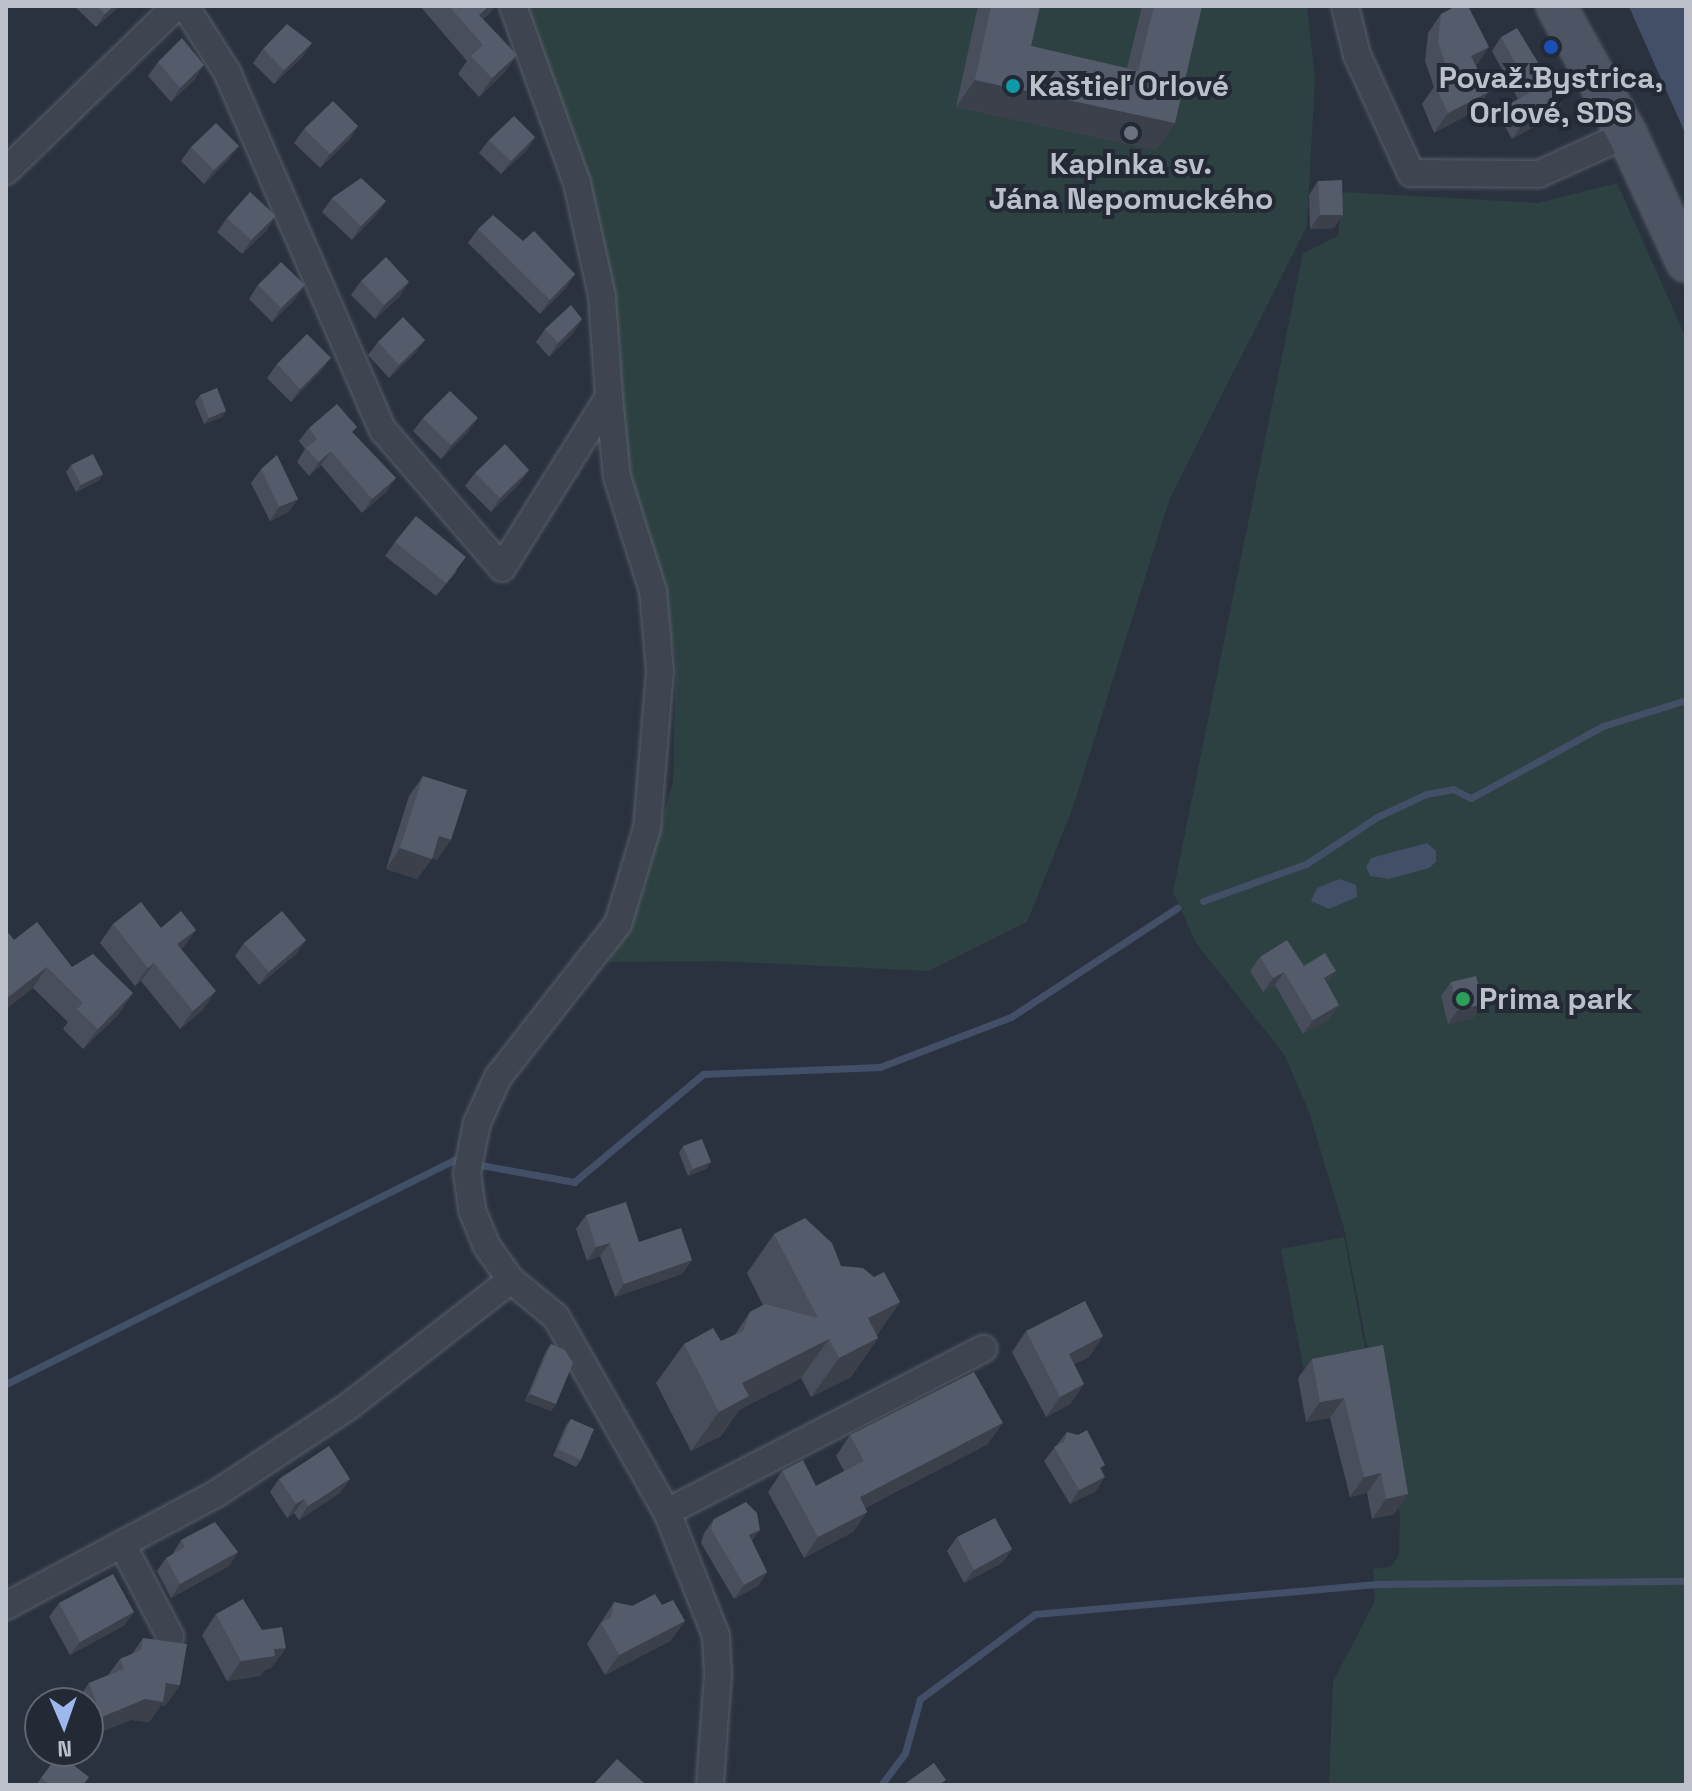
<!DOCTYPE html>
<html>
<head>
<meta charset="utf-8">
<style>
	body { margin:0 }
	#map { position:relative; width:1692px; height:1791px; overflow:hidden; background:#2a3240; font-family:"Space Grotesk",sans-serif }
	div>[style] { position:absolute }
	[style*='--x'] { left:calc(var(--x)*1px); top:calc(var(--y)*1px); width:calc(var(--w)*1px); rotate:calc(var(--a)*1deg) }
	.green>* { inset:0; background:#2d4042 }
	.water>* { inset:0; background:#424f67 }
	.stream>* { height:7px; margin:-3.5px; padding:0 3.5px; transform-origin:3.5px; border-radius:3.5px; background:#424f67 }
	.roads { filter:drop-shadow(0 0 2px #59606b) drop-shadow(0 0 2px #59606b) }
	.minor>* { height:26px; margin:-13px; padding:0 13px; transform-origin:13px; border-radius:13px; background:#3e4550 }
	.secondary>* { height:38px; margin:-19px; padding:0 19px; transform-origin:19px; border-radius:19px; background:#4d5463 }
	.wall>* { inset:0; background:#484e5c }
	.shaded-wall>* { inset:0; background:#3b404b }
	.building>* { inset:0; background:#545b6b }
	.dots>* { width:22px; height:22px; translate:-50% -50%; box-sizing:border-box; border:4px solid #232a36; border-radius:50% }
	span { translate:-50% -50%; white-space:nowrap; text-align:center; line-height:1.15; -webkit-text-stroke:8px #232a36; paint-order:stroke }
	.poi-label { font-size:30px; color:#bbc0ca; font-weight:700 }
	.left { translate:0 -50%; text-align:left }
	.frame { position:absolute; inset:0; border:8px solid #bbc0ca; pointer-events:none }
	.north { position:absolute; left:24px; top:1687px; width:80px; height:80px; box-sizing:border-box; background:#232a36; border:2px solid #606671; border-radius:50%; rotate:178deg; font-size:22px; font-weight:700; line-height:32px; text-align:center; color:#bbc0ca }
	.north::after { content:''; display:block; margin:auto; width:28px; height:36px; background:#9eb7ed; clip-path:polygon(50% 0,100% 100%,50% 72%,0 100%) }
</style>
</head>
<body>
<div id="map">
	<div class="green">
		<i style="clip-path:polygon(526px 6px,1307px 6px,1315px 78px,1307px 226px,1170px 498px,1073px 807px,1027px 922px,929px 971px,718px 961px,609px 962px,642px 893px,673px 781px,676px 657px,627px 470px,620px 422px,620px 343px,589px 179px)"></i>
		<i style="clip-path:polygon(1617px 183px,1686px 338px,1686px 1785px,1329px 1785px,1333px 1682px,1375px 1601px,1373px 1569px,1390px 1567px,1399px 1555px,1400px 1515px,1344px 1228px,1308px 1109px,1284px 1054px,1196px 943px,1173px 892px,1303px 253px,1338px 236px,1343px 192px,1538px 203px)"></i>
		<i style="clip-path:polygon(1344px 1237px,1367px 1359px,1304px 1371px,1281px 1249px)"></i>
	</div>
	<div class="water">
		<i style="clip-path:polygon(1629px 6px,1686px 6px,1686px 135px,1630px 9px)"></i>
		<i style="clip-path:polygon(1427px 843px,1436px 851px,1436px 862px,1429px 868px,1389px 879px,1370px 876px,1366px 867px,1371px 858px)"></i>
		<i style="clip-path:polygon(1339px 879px,1356px 885px,1357px 897px,1329px 909px,1311px 901px,1317px 888px)"></i>
	</div>
	<div class="stream">
		<i style="--x:1203;--y:901;--w:109;--a:-19.8"></i>
		<i style="--x:1306;--y:864;--w:85;--a:-33.5"></i>
		<i style="--x:1377;--y:817;--w:54;--a:-25.1"></i>
		<i style="--x:1426;--y:794;--w:27;--a:-10"></i>
		<i style="--x:1453;--y:789;--w:20;--a:27"></i>
		<i style="--x:1471;--y:798;--w:150;--a:-28.6"></i>
		<i style="--x:1603;--y:726;--w:87;--a:-17.4"></i>
		<i style="--x:475;--y:1164;--w:101;--a:10.3"></i>
		<i style="--x:574;--y:1182;--w:168;--a:-39.9"></i>
		<i style="--x:703;--y:1074;--w:177;--a:-2.3"></i>
		<i style="--x:880;--y:1067;--w:140;--a:-20.9"></i>
		<i style="--x:1011;--y:1017;--w:199;--a:-33.3"></i>
		<i style="--x:6;--y:1384;--w:501;--a:-26.57"></i>
		<i style="--x:454;--y:1160;--w:9;--a:6"></i>
		<i style="--x:881;--y:1785;--w:40;--a:-53"></i>
		<i style="--x:905;--y:1753;--w:56;--a:-74.5"></i>
		<i style="--x:920;--y:1699;--w:143;--a:-36.5"></i>
		<i style="--x:1035;--y:1614;--w:346;--a:-5"></i>
		<i style="--x:1380;--y:1584;--w:306;--a:-0.6"></i>
	</div>
	<div class="roads">
		<div class="minor">
			<i style="--x:185;--y:6;--w:78;--a:57.5"></i>
			<i style="--x:227;--y:72;--w:391;--a:66.5"></i>
			<i style="--x:383;--y:430;--w:182;--a:49.2"></i>
			<i style="--x:502;--y:568;--w:202;--a:-58"></i>
			<i style="--x:609;--y:397;--w:101;--a:-94"></i>
			<i style="--x:602;--y:296;--w:116;--a:-102.5"></i>
			<i style="--x:577;--y:183;--w:188;--a:-109.9"></i>
			<i style="--x:1345;--y:6;--w:50;--a:76.2"></i>
			<i style="--x:1357;--y:55;--w:130;--a:65.4"></i>
			<i style="--x:1411;--y:173;--w:128;--a:0.4"></i>
			<i style="--x:1539;--y:174;--w:97;--a:-24.4"></i>
			<i style="--x:6;--y:171;--w:237;--a:-44.1"></i>
			<i style="--x:609;--y:397;--w:80;--a:84.3"></i>
			<i style="--x:617;--y:477;--w:120;--a:72.5"></i>
			<i style="--x:653;--y:591;--w:80;--a:85"></i>
			<i style="--x:660;--y:671;--w:158;--a:94.7"></i>
			<i style="--x:647;--y:828;--w:100;--a:106.8"></i>
			<i style="--x:618;--y:924;--w:194;--a:128.1"></i>
			<i style="--x:498;--y:1077;--w:51;--a:114.5"></i>
			<i style="--x:477;--y:1123;--w:51;--a:101.3"></i>
			<i style="--x:467;--y:1173;--w:37;--a:82"></i>
			<i style="--x:472;--y:1210;--w:38;--a:68"></i>
			<i style="--x:486;--y:1245;--w:43;--a:54.5"></i>
			<i style="--x:511;--y:1280;--w:58;--a:39.4"></i>
			<i style="--x:556;--y:1317;--w:224;--a:60.4"></i>
			<i style="--x:667;--y:1512;--w:133;--a:68.4"></i>
			<i style="--x:716;--y:1636;--w:39;--a:87"></i>
			<i style="--x:718;--y:1675;--w:110;--a:94.2"></i>
			<i style="--x:667;--y:1512;--w:356;--a:-27.3"></i>
			<i style="--x:122;--y:1544;--w:104;--a:62.4"></i>
			<i style="--x:6;--y:1606;--w:238;--a:-28.1"></i>
			<i style="--x:216;--y:1494;--w:159;--a:-33.5"></i>
			<i style="--x:349;--y:1406;--w:205;--a:-37.9"></i>
		</div>
		<div class="secondary">
			<i style="--x:1556;--y:6;--w:146;--a:61"></i>
			<i style="--x:1627;--y:134;--w:141;--a:65.3"></i>
		</div>
	</div>
	<div class="wall">
		<i style="clip-path:polygon(74px 6px,120px 6px,96px 27px)"></i>
		<i style="clip-path:polygon(420px 6px,495px 6px,491px 12px,483px 19px,517px 55px,504px 73px,479px 97px,458px 74px,467px 61px)"></i>
		<i style="clip-path:polygon(978px 6px,1040px 6px,1031px 46px,1127px 68px,1142px 6px,1202px 6px,1175px 123px,1156px 150px,956px 107px)"></i>
		<i style="clip-path:polygon(1441px 14px,1489px 47px,1476px 66px,1475px 111px,1434px 133px,1422px 104px,1434px 87px,1425px 61px,1428px 33px)"></i>
		<i style="clip-path:polygon(1501px 37px,1562px 102px,1553px 116px,1512px 139px,1500px 117px,1510px 104px,1518px 99px,1492px 51px)"></i>
		<i style="clip-path:polygon(312px 43px,302px 57px,274px 84px,253px 63px,263px 49px)"></i>
		<i style="clip-path:polygon(158px 62px,195px 79px,171px 102px,148px 76px)"></i>
		<i style="clip-path:polygon(358px 126px,349px 140px,320px 168px,294px 143px,304px 129px)"></i>
		<i style="clip-path:polygon(535px 137px,526px 151px,501px 174px,479px 153px,489px 140px)"></i>
		<i style="clip-path:polygon(191px 147px,229px 159px,204px 184px,181px 161px)"></i>
		<i style="clip-path:polygon(1318px 181px,1334px 228px,1310px 229px,1309px 195px)"></i>
		<i style="clip-path:polygon(332px 198px,386px 201px,376px 215px,352px 240px,322px 212px)"></i>
		<i style="clip-path:polygon(227px 218px,267px 230px,242px 254px,217px 232px)"></i>
		<i style="clip-path:polygon(478px 229px,523px 241px,575px 274px,566px 288px,540px 314px,468px 243px)"></i>
		<i style="clip-path:polygon(361px 281px,400px 296px,375px 319px,351px 295px)"></i>
		<i style="clip-path:polygon(258px 285px,305px 285px,295px 299px,272px 322px,249px 299px)"></i>
		<i style="clip-path:polygon(582px 319px,573px 333px,549px 357px,536px 342px,545px 329px)"></i>
		<i style="clip-path:polygon(425px 340px,415px 353px,389px 378px,368px 355px,378px 342px)"></i>
		<i style="clip-path:polygon(277px 364px,321px 371px,291px 402px,267px 378px)"></i>
		<i style="clip-path:polygon(200px 395px,222px 417px,204px 424px,195px 402px)"></i>
		<i style="clip-path:polygon(423px 418px,468px 432px,441px 459px,413px 431px)"></i>
		<i style="clip-path:polygon(309px 428px,353px 433px,396px 478px,386px 492px,362px 513px,321px 465px,309px 476px,297px 462px,305px 449px,299px 441px)"></i>
		<i style="clip-path:polygon(71px 465px,103px 474px,98px 481px,76px 492px,66px 472px)"></i>
		<i style="clip-path:polygon(261px 469px,298px 499px,288px 512px,270px 521px,251px 483px)"></i>
		<i style="clip-path:polygon(529px 470px,519px 484px,491px 512px,465px 486px,475px 473px)"></i>
		<i style="clip-path:polygon(395px 542px,457px 571px,436px 596px,385px 556px)"></i>
		<i style="clip-path:polygon(423px 776px,437px 860px,432px 858px,417px 879px,386px 869px,409px 796px)"></i>
		<i style="clip-path:polygon(113px 924px,196px 930px,181px 949px,203px 1010px,180px 1029px,141px 981px,135px 986px,100px 943px)"></i>
		<i style="clip-path:polygon(6px 930px,14px 940px,72px 967px,119px 1014px,83px 1049px,63px 1029px,68px 1022px,33px 988px,6px 1009px)"></i>
		<i style="clip-path:polygon(306px 940px,296px 954px,259px 985px,235px 956px,244px 943px)"></i>
		<i style="clip-path:polygon(1260px 957px,1304px 966px,1327px 984px,1339px 1005px,1329px 1019px,1303px 1034px,1275px 985px,1263px 992px,1250px 971px)"></i>
		<i style="clip-path:polygon(1451px 982px,1483px 1004px,1473px 1018px,1448px 1024px,1441px 996px)"></i>
		<i style="clip-path:polygon(683px 1146px,711px 1162px,706px 1169px,688px 1176px,679px 1153px)"></i>
		<i style="clip-path:polygon(586px 1215px,639px 1242px,692px 1260px,682px 1274px,615px 1297px,600px 1256px,587px 1261px,576px 1229px)"></i>
		<i style="clip-path:polygon(774px 1234px,841px 1266px,900px 1302px,877px 1335px,878px 1338px,851px 1377px,811px 1397px,801px 1378px,739px 1410px,721px 1436px,691px 1451px,656px 1383px,684px 1344px,721px 1341px,734px 1336px,750px 1312px,763px 1305px,747px 1273px)"></i>
		<i style="clip-path:polygon(1026px 1331px,1103px 1336px,1089px 1357px,1074px 1364px,1084px 1384px,1070px 1404px,1046px 1417px,1012px 1352px)"></i>
		<i style="clip-path:polygon(551px 1344px,556px 1404px,551px 1411px,525px 1401px,546px 1351px)"></i>
		<i style="clip-path:polygon(1383px 1345px,1408px 1494px,1394px 1514px,1372px 1519px,1367px 1493px,1350px 1497px,1330px 1418px,1306px 1422px,1298px 1378px,1312px 1359px)"></i>
		<i style="clip-path:polygon(571px 1419px,581px 1460px,576px 1467px,553px 1456px,566px 1425px)"></i>
		<i style="clip-path:polygon(1067px 1432px,1102px 1470px,1096px 1491px,1070px 1504px,1044px 1461px)"></i>
		<i style="clip-path:polygon(850px 1435px,988px 1444px,865px 1508px,867px 1512px,853px 1532px,804px 1558px,768px 1492px,782px 1471px,816px 1486px,844px 1471px,836px 1456px)"></i>
		<i style="clip-path:polygon(279px 1479px,341px 1492px,299px 1520px,294px 1513px,287px 1518px,270px 1492px)"></i>
		<i style="clip-path:polygon(714px 1519px,752px 1541px,767px 1572px,758px 1586px,734px 1599px,701px 1543px,704px 1533px)"></i>
		<i style="clip-path:polygon(957px 1537px,1012px 1549px,1002px 1563px,964px 1583px,947px 1551px)"></i>
		<i style="clip-path:polygon(181px 1540px,238px 1552px,229px 1566px,171px 1598px,157px 1571px,166px 1558px,172px 1555px)"></i>
		<i style="clip-path:polygon(614px 1602px,632px 1606px,662px 1605px,685px 1621px,670px 1641px,605px 1675px,587px 1644px)"></i>
		<i style="clip-path:polygon(59px 1603px,125px 1625px,70px 1655px,49px 1617px)"></i>
		<i style="clip-path:polygon(216px 1614px,262px 1630px,286px 1648px,271px 1668px,266px 1669px,260px 1676px,227px 1681px,202px 1635px)"></i>
		<i style="clip-path:polygon(143px 1638px,180px 1685px,165px 1706px,161px 1705px,149px 1722px,131px 1720px,88px 1737px,88px 1703px,75px 1703px,89px 1683px,108px 1675px,120px 1659px,132px 1654px)"></i>
		<i style="clip-path:polygon(59px 1754px,83px 1785px,36px 1785px)"></i>
	</div>
	<div class="shaded-wall">
		<i style="clip-path:polygon(114px 6px,120px 6px,96px 27px,105px 14px)"></i>
		<i style="clip-path:polygon(489px 6px,495px 6px,491px 12px,470px 30px,479px 15px)"></i>
		<i style="clip-path:polygon(312px 43px,302px 57px,274px 84px,284px 70px)"></i>
		<i style="clip-path:polygon(1489px 47px,1476px 66px,1471px 56px)"></i>
		<i style="clip-path:polygon(517px 55px,504px 73px,479px 97px,492px 78px)"></i>
		<i style="clip-path:polygon(204px 65px,195px 79px,171px 102px,180px 88px)"></i>
		<i style="clip-path:polygon(975px 80px,1175px 123px,1156px 150px,956px 107px)"></i>
		<i style="clip-path:polygon(1489px 92px,1475px 111px,1434px 133px,1448px 113px)"></i>
		<i style="clip-path:polygon(1562px 102px,1553px 116px,1512px 139px,1522px 125px)"></i>
		<i style="clip-path:polygon(358px 126px,349px 140px,320px 168px,330px 154px)"></i>
		<i style="clip-path:polygon(535px 137px,526px 151px,501px 174px,511px 161px)"></i>
		<i style="clip-path:polygon(239px 146px,229px 159px,204px 184px,214px 170px)"></i>
		<i style="clip-path:polygon(386px 201px,376px 215px,352px 240px,361px 226px)"></i>
		<i style="clip-path:polygon(1320px 215px,1343px 215px,1334px 228px,1310px 229px)"></i>
		<i style="clip-path:polygon(276px 216px,267px 230px,242px 254px,251px 240px)"></i>
		<i style="clip-path:polygon(575px 274px,566px 288px,540px 314px,550px 300px)"></i>
		<i style="clip-path:polygon(409px 282px,400px 296px,375px 319px,384px 305px)"></i>
		<i style="clip-path:polygon(305px 285px,295px 299px,272px 322px,281px 308px)"></i>
		<i style="clip-path:polygon(582px 319px,573px 333px,549px 357px,558px 343px)"></i>
		<i style="clip-path:polygon(425px 340px,415px 353px,389px 378px,399px 365px)"></i>
		<i style="clip-path:polygon(331px 358px,321px 371px,291px 402px,300px 389px)"></i>
		<i style="clip-path:polygon(226px 411px,222px 417px,204px 424px,209px 418px)"></i>
		<i style="clip-path:polygon(478px 418px,468px 432px,441px 459px,451px 445px)"></i>
		<i style="clip-path:polygon(331px 451px,321px 465px,309px 476px,319px 462px)"></i>
		<i style="clip-path:polygon(529px 470px,519px 484px,491px 512px,500px 498px)"></i>
		<i style="clip-path:polygon(103px 474px,98px 481px,76px 492px,81px 485px)"></i>
		<i style="clip-path:polygon(396px 478px,386px 492px,362px 513px,372px 499px)"></i>
		<i style="clip-path:polygon(298px 499px,288px 512px,270px 521px,279px 507px)"></i>
		<i style="clip-path:polygon(439px 836px,451px 840px,437px 860px,425px 856px)"></i>
		<i style="clip-path:polygon(400px 848px,432px 859px,417px 879px,386px 869px)"></i>
		<i style="clip-path:polygon(196px 930px,183px 948px,164px 963px,177px 944px)"></i>
		<i style="clip-path:polygon(306px 940px,296px 954px,259px 985px,269px 972px)"></i>
		<i style="clip-path:polygon(154px 963px,141px 981px,135px 986px,148px 968px)"></i>
		<i style="clip-path:polygon(47px 967px,33px 988px,6px 1009px,7px 999px)"></i>
		<i style="clip-path:polygon(1336px 971px,1326px 985px,1324px 978px)"></i>
		<i style="clip-path:polygon(1284px 972px,1275px 985px,1263px 992px,1273px 978px)"></i>
		<i style="clip-path:polygon(216px 991px,203px 1010px,180px 1029px,193px 1011px)"></i>
		<i style="clip-path:polygon(133px 993px,119px 1014px,83px 1049px,98px 1029px)"></i>
		<i style="clip-path:polygon(1483px 1004px,1473px 1018px,1448px 1024px,1458px 1010px)"></i>
		<i style="clip-path:polygon(1339px 1005px,1329px 1019px,1303px 1034px,1313px 1020px)"></i>
		<i style="clip-path:polygon(711px 1162px,706px 1169px,688px 1176px,693px 1169px)"></i>
		<i style="clip-path:polygon(610px 1243px,600px 1256px,587px 1261px,596px 1247px)"></i>
		<i style="clip-path:polygon(692px 1260px,682px 1274px,615px 1297px,624px 1284px)"></i>
		<i style="clip-path:polygon(900px 1302px,873px 1340px,878px 1338px,851px 1377px,811px 1397px,868px 1318px)"></i>
		<i style="clip-path:polygon(1103px 1336px,1089px 1357px,1055px 1374px,1069px 1354px)"></i>
		<i style="clip-path:polygon(829px 1339px,801px 1378px,739px 1410px,721px 1436px,691px 1451px,719px 1412px,742px 1383px)"></i>
		<i style="clip-path:polygon(1084px 1384px,1070px 1404px,1046px 1417px,1060px 1397px)"></i>
		<i style="clip-path:polygon(530px 1394px,556px 1404px,551px 1411px,525px 1401px)"></i>
		<i style="clip-path:polygon(1344px 1398px,1330px 1418px,1306px 1422px,1320px 1402px)"></i>
		<i style="clip-path:polygon(1003px 1423px,988px 1444px,845px 1518px,860px 1497px)"></i>
		<i style="clip-path:polygon(1381px 1473px,1367px 1493px,1350px 1497px,1364px 1477px)"></i>
		<i style="clip-path:polygon(1105px 1477px,1096px 1491px,1070px 1504px,1079px 1490px)"></i>
		<i style="clip-path:polygon(350px 1479px,341px 1492px,299px 1520px,308px 1506px)"></i>
		<i style="clip-path:polygon(1408px 1494px,1394px 1514px,1372px 1519px,1386px 1499px)"></i>
		<i style="clip-path:polygon(304px 1499px,294px 1513px,287px 1518px,296px 1504px)"></i>
		<i style="clip-path:polygon(867px 1512px,853px 1532px,804px 1558px,818px 1537px)"></i>
		<i style="clip-path:polygon(760px 1530px,750px 1543px,749px 1535px)"></i>
		<i style="clip-path:polygon(1012px 1549px,1002px 1563px,964px 1583px,974px 1570px)"></i>
		<i style="clip-path:polygon(238px 1552px,229px 1566px,171px 1598px,180px 1584px)"></i>
		<i style="clip-path:polygon(767px 1572px,758px 1586px,734px 1599px,744px 1585px)"></i>
		<i style="clip-path:polygon(134px 1612px,125px 1625px,70px 1655px,80px 1642px)"></i>
		<i style="clip-path:polygon(685px 1621px,670px 1641px,605px 1675px,619px 1655px)"></i>
		<i style="clip-path:polygon(286px 1648px,271px 1668px,266px 1669px,260px 1676px,227px 1681px,241px 1661px,274px 1649px)"></i>
		<i style="clip-path:polygon(166px 1683px,180px 1685px,165px 1706px,161px 1705px,149px 1722px,131px 1720px,88px 1737px,102px 1717px)"></i>
	</div>
	<div class="building">
		<i style="clip-path:polygon(97px 6px,114px 6px,105px 14px)"></i>
		<i style="clip-path:polygon(449px 6px,489px 6px,479px 15px,517px 55px,492px 78px,471px 56px,483px 45px)"></i>
		<i style="clip-path:polygon(991px 6px,1040px 6px,1031px 46px,1138px 71px,1154px 6px,1202px 6px,1175px 123px,975px 80px)"></i>
		<i style="clip-path:polygon(1456px 6px,1468px 6px,1489px 47px,1471px 56px,1489px 92px,1448px 113px,1435px 85px,1450px 77px,1438px 42px,1441px 14px)"></i>
		<i style="clip-path:polygon(287px 24px,312px 43px,284px 70px,263px 49px)"></i>
		<i style="clip-path:polygon(1517px 28px,1562px 102px,1522px 125px,1510px 104px,1531px 92px,1501px 37px)"></i>
		<i style="clip-path:polygon(182px 38px,204px 65px,180px 88px,158px 62px)"></i>
		<i style="clip-path:polygon(333px 101px,358px 126px,330px 154px,304px 129px)"></i>
		<i style="clip-path:polygon(514px 116px,535px 137px,511px 161px,489px 140px)"></i>
		<i style="clip-path:polygon(216px 123px,239px 146px,214px 170px,191px 147px)"></i>
		<i style="clip-path:polygon(361px 178px,386px 201px,361px 226px,332px 198px)"></i>
		<i style="clip-path:polygon(1342px 180px,1343px 215px,1320px 215px,1318px 181px)"></i>
		<i style="clip-path:polygon(250px 192px,276px 216px,251px 240px,227px 218px)"></i>
		<i style="clip-path:polygon(493px 215px,523px 241px,534px 231px,575px 274px,550px 300px,478px 229px)"></i>
		<i style="clip-path:polygon(386px 257px,409px 282px,384px 305px,361px 281px)"></i>
		<i style="clip-path:polygon(281px 262px,305px 285px,281px 308px,258px 285px)"></i>
		<i style="clip-path:polygon(571px 305px,582px 319px,558px 343px,545px 329px)"></i>
		<i style="clip-path:polygon(403px 317px,425px 340px,399px 365px,378px 342px)"></i>
		<i style="clip-path:polygon(307px 334px,331px 358px,300px 389px,277px 364px)"></i>
		<i style="clip-path:polygon(217px 388px,226px 411px,209px 418px,200px 395px)"></i>
		<i style="clip-path:polygon(450px 391px,478px 418px,451px 445px,423px 418px)"></i>
		<i style="clip-path:polygon(337px 404px,357px 427px,352px 432px,396px 478px,372px 499px,331px 451px,319px 462px,306px 448px,317px 439px,309px 428px)"></i>
		<i style="clip-path:polygon(505px 444px,529px 470px,500px 498px,475px 473px)"></i>
		<i style="clip-path:polygon(93px 454px,103px 474px,81px 485px,71px 465px)"></i>
		<i style="clip-path:polygon(277px 455px,298px 499px,279px 507px,261px 469px)"></i>
		<i style="clip-path:polygon(416px 516px,466px 557px,446px 583px,395px 542px)"></i>
		<i style="clip-path:polygon(423px 776px,467px 790px,451px 840px,439px 836px,432px 859px,400px 848px)"></i>
		<i style="clip-path:polygon(141px 902px,161px 928px,181px 911px,196px 930px,177px 944px,216px 991px,193px 1011px,154px 963px,148px 968px,113px 924px)"></i>
		<i style="clip-path:polygon(282px 911px,306px 940px,269px 972px,244px 943px)"></i>
		<i style="clip-path:polygon(37px 922px,72px 967px,93px 954px,133px 993px,98px 1029px,77px 1009px,83px 1003px,47px 967px,6px 998px,6px 930px,14px 940px)"></i>
		<i style="clip-path:polygon(1287px 940px,1304px 966px,1325px 953px,1336px 971px,1324px 978px,1339px 1005px,1313px 1020px,1284px 972px,1273px 978px,1260px 957px)"></i>
		<i style="clip-path:polygon(1476px 976px,1483px 1004px,1458px 1010px,1451px 982px)"></i>
		<i style="clip-path:polygon(702px 1139px,711px 1162px,693px 1169px,683px 1146px)"></i>
		<i style="clip-path:polygon(626px 1202px,639px 1242px,681px 1228px,692px 1260px,624px 1284px,610px 1243px,596px 1247px,586px 1215px)"></i>
		<i style="clip-path:polygon(805px 1218px,832px 1243px,841px 1266px,863px 1268px,874px 1277px,884px 1272px,900px 1302px,868px 1318px,878px 1338px,839px 1358px,829px 1339px,742px 1383px,749px 1396px,719px 1412px,684px 1344px,713px 1328px,721px 1341px,743px 1331px,750px 1312px,765px 1304px,818px 1318px,774px 1234px)"></i>
		<i style="clip-path:polygon(1085px 1301px,1103px 1336px,1069px 1354px,1084px 1384px,1060px 1397px,1026px 1331px)"></i>
		<i style="clip-path:polygon(551px 1344px,565px 1350px,573px 1363px,556px 1404px,530px 1394px)"></i>
		<i style="clip-path:polygon(1383px 1345px,1408px 1494px,1386px 1499px,1381px 1473px,1364px 1477px,1344px 1398px,1320px 1402px,1312px 1359px)"></i>
		<i style="clip-path:polygon(974px 1372px,1003px 1423px,860px 1497px,867px 1512px,818px 1537px,782px 1471px,803px 1460px,816px 1486px,864px 1461px,850px 1435px)"></i>
		<i style="clip-path:polygon(571px 1419px,594px 1429px,581px 1460px,558px 1449px)"></i>
		<i style="clip-path:polygon(1087px 1430px,1105px 1465px,1100px 1468px,1105px 1477px,1079px 1490px,1054px 1447px,1064px 1442px,1067px 1432px,1078px 1435px)"></i>
		<i style="clip-path:polygon(329px 1446px,350px 1479px,308px 1506px,304px 1499px,296px 1504px,279px 1479px)"></i>
		<i style="clip-path:polygon(746px 1502px,757px 1513px,760px 1530px,749px 1535px,767px 1572px,744px 1585px,711px 1529px,714px 1519px)"></i>
		<i style="clip-path:polygon(995px 1518px,1012px 1549px,974px 1570px,957px 1537px)"></i>
		<i style="clip-path:polygon(215px 1522px,238px 1552px,180px 1584px,166px 1558px,185px 1547px,181px 1540px)"></i>
		<i style="clip-path:polygon(113px 1574px,134px 1612px,80px 1642px,59px 1603px)"></i>
		<i style="clip-path:polygon(655px 1594px,662px 1605px,673px 1600px,685px 1621px,619px 1655px,601px 1623px,611px 1618px,614px 1602px,632px 1606px)"></i>
		<i style="clip-path:polygon(243px 1599px,262px 1630px,282px 1627px,286px 1648px,274px 1649px,275px 1656px,241px 1661px,216px 1614px)"></i>
		<i style="clip-path:polygon(143px 1638px,187px 1644px,180px 1685px,166px 1683px,163px 1702px,145px 1699px,102px 1717px,89px 1683px,124px 1669px,120px 1659px,141px 1650px)"></i>
		<i style="clip-path:polygon(59px 1754px,89px 1777px,83px 1785px,50px 1785px,41px 1778px)"></i>
		<i style="clip-path:polygon(617px 1759px,644px 1783px,643px 1785px,593px 1785px)"></i>
		<i style="clip-path:polygon(934px 1763px,946px 1780px,939px 1785px,903px 1785px)"></i>
	</div>
	<div class="dots">
		<i style="left:1551px;top:47px;background:#1a4fb4"></i>
		<i style="left:1013px;top:86px;background:#0f9aa8"></i>
		<i style="left:1131px;top:133px;background:#6b7280"></i>
		<i style="left:1463px;top:999px;background:#2e9e5b"></i>
	</div>
	<div class="poi-label">
		<span style="left:1551px;top:95px">Považ.Bystrica,<br>Orlové, SDS</span>
		<span class="left" style="left:1029px;top:86px">Kaštieľ Orlové</span>
		<span style="left:1131px;top:181px">Kaplnka sv.<br>Jána Nepomuckého</span>
		<span class="left" style="left:1479px;top:999px">Prima park</span>
	</div>
	<div class="frame"></div>
	<div class="north">N</div>
</div>
</body>
</html>
